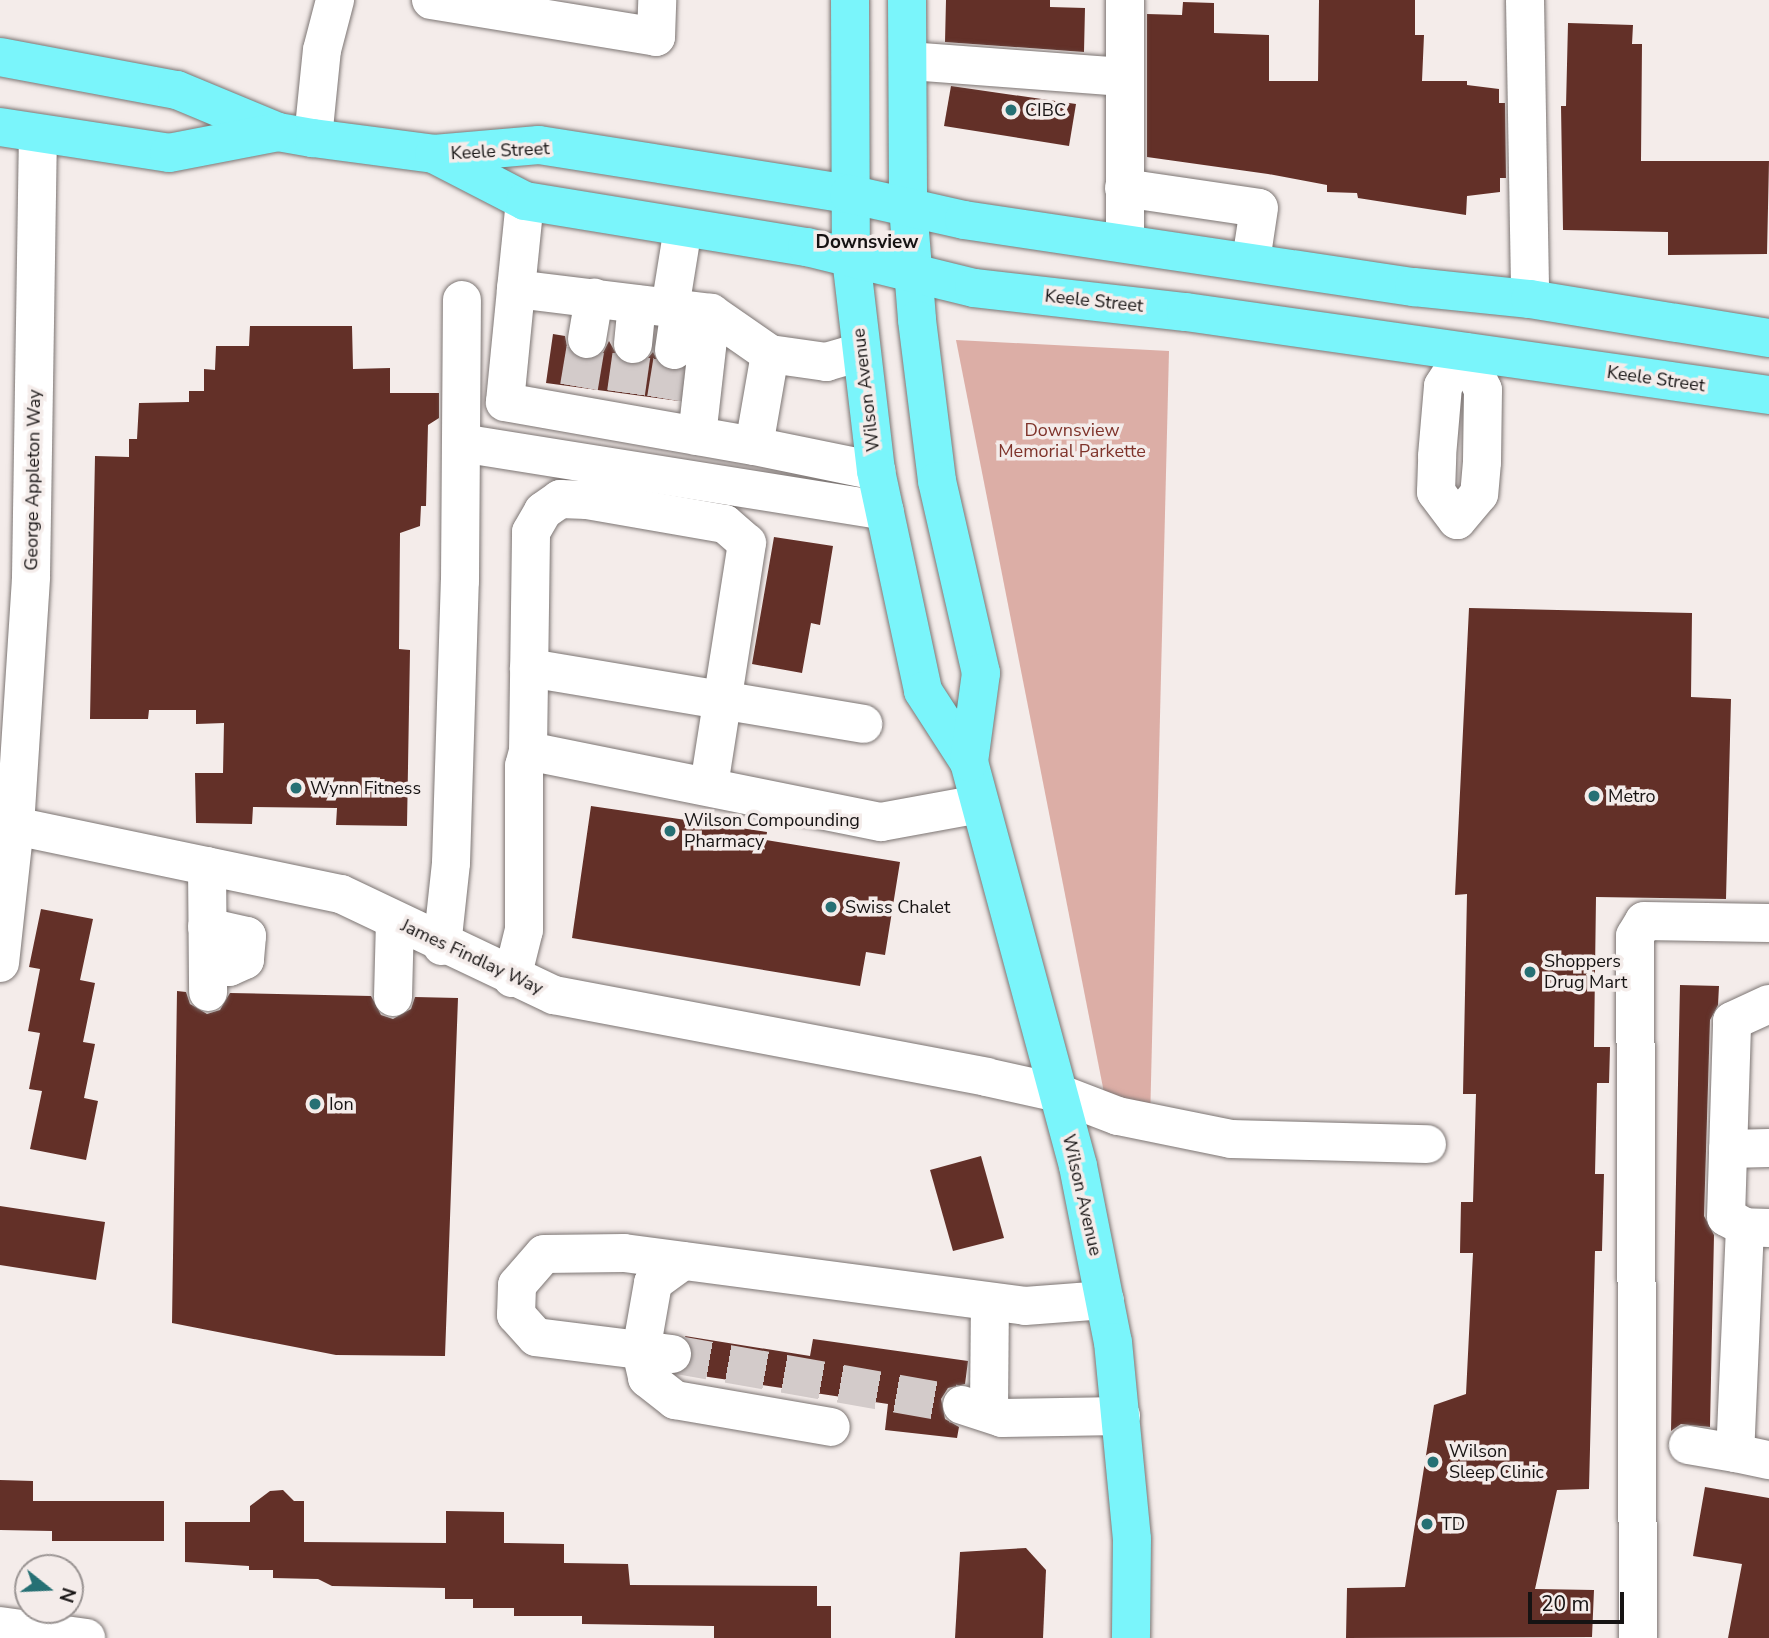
<!DOCTYPE html>
<html>
<head>
<meta charset="utf-8">
<style>
	body { margin:0 }
	#map { position:relative; width:1769px; height:1638px; overflow:hidden; background:#f4ecea; font-family:"Nunito Sans",sans-serif }
	div>[style] { position:absolute }
	[style*='--x'] { left:calc(var(--x)*1px); top:calc(var(--y)*1px); width:calc(var(--w)*1px); rotate:calc(var(--a)*1deg) }
	.green>* { inset:0; background:#dcaea6 }
	.building>* { inset:0; background:#633028 }
	.minor-tunnel>* { height:38px; margin-top:-19px; transform-origin:0; background:repeating-linear-gradient(90deg,#d3cbca 0 38px,transparent 0 57px) }
	.roads { filter:drop-shadow(0 0 2px #7c7573) drop-shadow(0 0 2px #7c7573) }
	.minor>* { height:38px; margin:-19px; padding:0 19px; transform-origin:19px; border-radius:19px; background:#fff }
	.major>* { height:38px; margin:-19px; padding:0 19px; transform-origin:19px; border-radius:19px; background:#7af5fb }
	.dots>* { width:19px; height:19px; translate:-50% -50%; box-sizing:border-box; border:4px solid #f4ecea; border-radius:50% }
	span { translate:-50% -50%; white-space:nowrap; text-align:center; line-height:1.15; -webkit-text-stroke:7px #f4ecea; paint-order:stroke }
	.poi-label { font-size:18px; color:#161313 }
	.left { translate:0 -50%; text-align:left }
	.street-label { font-size:18px; color:#161313 }
	.park-label { font-size:18px; color:#7f342b }
	.neighbourhood-label { font-size:19px; color:#161313; font-weight:700 }
	.north { position:absolute; left:14px; top:1554px; width:70px; height:70px; box-sizing:border-box; background:#f4ecea; border:2px solid #9b9594; border-radius:50%; rotate:108deg; font-size:19px; font-weight:700; line-height:28px; text-align:center; color:#161313 }
	.north::after { content:''; display:block; margin:auto; width:24px; height:32px; background:#267074; clip-path:polygon(50% 0,100% 100%,50% 72%,0 100%) }
	.scale { position:absolute; left:1528px; top:1592px; width:96px; height:32px; box-sizing:border-box; border:4px solid #161313; border-top:0; padding-left:9px; font-size:21px; line-height:24px; white-space:nowrap; color:#161313; -webkit-text-stroke:5px #f4ecea; paint-order:stroke }
</style>
</head>
<body>
<div id="map">
	<div class="green">
		<i style="clip-path:polygon(956px 340px,1169px 351px,1150px 1122px,1108px 1113px)"></i>
	</div>
	<div class="building">
		<i style="clip-path:polygon(946px 0,1050px 0,1050px 7px,1085px 8px,1084px 52px,945px 42px)"></i>
		<i style="clip-path:polygon(1319px 0,1415px 0,1415px 35px,1424px 35px,1422px 81px,1467px 81px,1467px 85px,1499px 89px,1499px 103px,1505px 103px,1506px 178px,1500px 178px,1500px 192px,1467px 196px,1466px 215px,1358px 198px,1357px 193px,1327px 192px,1327px 185px,1268px 174px,1147px 157px,1147px 14px,1182px 15px,1183px 2px,1214px 3px,1214px 33px,1269px 35px,1269px 81px,1318px 81px)"></i>
		<i style="clip-path:polygon(1568px 23px,1633px 25px,1632px 44px,1642px 44px,1641px 161px,1769px 161px,1767px 254px,1668px 255px,1668px 232px,1563px 230px,1561px 106px,1566px 106px)"></i>
		<i style="clip-path:polygon(951px 86px,1076px 104px,1069px 146px,944px 126px)"></i>
		<i style="clip-path:polygon(250px 326px,352px 326px,353px 369px,390px 368px,390px 393px,439px 393px,439px 418px,428px 425px,426px 506px,421px 506px,420px 526px,400px 533px,399px 649px,410px 650px,407px 826px,336px 825px,337px 808px,253px 807px,252px 824px,196px 823px,195px 773px,223px 773px,224px 723px,196px 724px,196px 710px,149px 710px,148px 719px,90px 719px,95px 456px,129px 457px,129px 439px,137px 439px,139px 403px,189px 402px,189px 391px,204px 391px,204px 369px,215px 370px,216px 346px,249px 346px)"></i>
		<i style="clip-path:polygon(553px 334px,565px 336px,567px 347px,583px 360px,603px 353px,609px 341px,620px 361px,630px 366px,643px 364px,653px 352px,661px 368px,682px 370px,679px 401px,546px 383px)"></i>
		<i style="clip-path:polygon(774px 537px,833px 546px,820px 625px,811px 623px,802px 673px,752px 664px)"></i>
		<i style="clip-path:polygon(1469px 608px,1692px 613px,1691px 697px,1731px 699px,1726px 899px,1596px 897px,1594px 1047px,1610px 1047px,1609px 1083px,1597px 1083px,1595px 1174px,1604px 1174px,1602px 1251px,1595px 1251px,1589px 1489px,1557px 1490px,1535px 1589px,1594px 1590px,1592px 1637px,1346px 1638px,1347px 1588px,1405px 1587px,1434px 1405px,1466px 1394px,1473px 1253px,1460px 1253px,1461px 1202px,1473px 1202px,1476px 1094px,1463px 1094px,1467px 894px,1455px 895px)"></i>
		<i style="clip-path:polygon(591px 806px,767px 832px,766px 840px,900px 862px,885px 955px,866px 952px,860px 986px,572px 938px)"></i>
		<i style="clip-path:polygon(41px 909px,93px 919px,80px 980px,95px 983px,83px 1042px,95px 1044px,84px 1098px,98px 1101px,86px 1160px,30px 1149px,42px 1091px,29px 1089px,40px 1033px,28px 1031px,40px 969px,29px 967px)"></i>
		<i style="clip-path:polygon(1680px 985px,1719px 986px,1718px 1005px,1710px 1020px,1704px 1216px,1714px 1235px,1710px 1427px,1681px 1424px,1671px 1431px)"></i>
		<i style="clip-path:polygon(177px 991px,186px 992px,190px 1004px,207px 1014px,220px 1010px,230px 993px,371px 996px,381px 1015px,393px 1019px,411px 1009px,415px 997px,458px 998px,445px 1356px,336px 1355px,172px 1323px)"></i>
		<i style="clip-path:polygon(981px 1156px,1004px 1238px,953px 1251px,930px 1170px)"></i>
		<i style="clip-path:polygon(0 1206px,105px 1222px,96px 1280px,0 1265px)"></i>
		<i style="clip-path:polygon(685px 1336px,810px 1356px,813px 1339px,968px 1361px,965px 1384px,948px 1388px,941px 1399px,945px 1419px,959px 1427px,957px 1438px,885px 1430px,888px 1404px,682px 1373px,694px 1356px)"></i>
		<i style="clip-path:polygon(0 1480px,33px 1481px,33px 1501px,164px 1501px,164px 1541px,52px 1541px,52px 1531px,0 1530px)"></i>
		<i style="clip-path:polygon(1705px 1487px,1769px 1498px,1769px 1638px,1728px 1638px,1742px 1564px,1693px 1556px)"></i>
		<i style="clip-path:polygon(283px 1490px,294px 1501px,304px 1501px,304px 1542px,446px 1543px,446px 1511px,504px 1512px,504px 1543px,564px 1544px,564px 1563px,628px 1564px,630px 1585px,817px 1586px,817px 1606px,831px 1606px,831px 1638px,714px 1638px,714px 1626px,582px 1624px,582px 1616px,514px 1616px,514px 1608px,473px 1608px,473px 1599px,445px 1599px,445px 1588px,332px 1586px,318px 1579px,273px 1578px,273px 1570px,249px 1570px,249px 1566px,185px 1562px,185px 1522px,250px 1522px,250px 1506px,270px 1491px)"></i>
		<i style="clip-path:polygon(1026px 1548px,1046px 1570px,1043px 1638px,955px 1638px,960px 1552px)"></i>
	</div>
	<div class="minor-tunnel">
		<i style="--x:579;--y:387;--w:49;--a:-80.5"></i>
		<i style="--x:626;--y:393;--w:49;--a:-81.9"></i>
		<i style="--x:666;--y:399;--w:50;--a:-80.7"></i>
		<i style="--x:672;--y:1354;--w:294;--a:10"></i>
	</div>
	<div class="roads">
		<div class="minor">
			<i style="--x:431;--y:0;--w:228;--a:9.3"></i>
			<i style="--x:656;--y:37;--w:37;--a:-88"></i>
			<i style="--x:1525;--y:0;--w:299;--a:89"></i>
			<i style="--x:910;--y:61;--w:215;--a:4.3"></i>
			<i style="--x:313;--y:138;--w:88;--a:-84.2"></i>
			<i style="--x:322;--y:50;--w:52;--a:-75.4"></i>
			<i style="--x:1124;--y:188;--w:136;--a:8.4"></i>
			<i style="--x:1259;--y:208;--w:54;--a:98.6"></i>
			<i style="--x:1125;--y:243;--w:243;--a:-90"></i>
			<i style="--x:516;--y:289;--w:88;--a:-84.2"></i>
			<i style="--x:670;--y:308;--w:81;--a:-80.8"></i>
			<i style="--x:587;--y:339;--w:42;--a:-80.3"></i>
			<i style="--x:633;--y:344;--w:40;--a:-84.3"></i>
			<i style="--x:674;--y:350;--w:41;--a:-81.7"></i>
			<i style="--x:1465;--y:352;--w:42;--a:64.7"></i>
			<i style="--x:1483;--y:390;--w:72;--a:90.8"></i>
			<i style="--x:1482;--y:462;--w:32;--a:95"></i>
			<i style="--x:1479;--y:494;--w:34;--a:130"></i>
			<i style="--x:1457;--y:520;--w:35;--a:-127"></i>
			<i style="--x:1436;--y:492;--w:36;--a:-88"></i>
			<i style="--x:1437;--y:456;--w:70;--a:-85.1"></i>
			<i style="--x:1443;--y:386;--w:40;--a:-57.1"></i>
			<i style="--x:770;--y:354;--w:93;--a:99.9"></i>
			<i style="--x:754;--y:446;--w:253;--a:-170"></i>
			<i style="--x:505;--y:402;--w:114;--a:-84.4"></i>
			<i style="--x:516;--y:289;--w:196;--a:7"></i>
			<i style="--x:711;--y:313;--w:72;--a:34.8"></i>
			<i style="--x:770;--y:354;--w:57;--a:8.1"></i>
			<i style="--x:826;--y:362;--w:36;--a:-16"></i>
			<i style="--x:697;--y:436;--w:124;--a:-83.5"></i>
			<i style="--x:461;--y:443;--w:429;--a:9.1"></i>
			<i style="--x:754;--y:446;--w:125;--a:11.6"></i>
			<i style="--x:529;--y:668;--w:339;--a:9.5"></i>
			<i style="--x:528;--y:751;--w:219;--a:-89.2"></i>
			<i style="--x:531;--y:532;--w:24;--a:-60"></i>
			<i style="--x:543;--y:511;--w:21;--a:-35"></i>
			<i style="--x:560;--y:499;--w:27;--a:2"></i>
			<i style="--x:587;--y:500;--w:140;--a:9.9"></i>
			<i style="--x:725;--y:524;--w:29;--a:41"></i>
			<i style="--x:747;--y:543;--w:246;--a:98.9"></i>
			<i style="--x:0;--y:816;--w:18;--a:34"></i>
			<i style="--x:15;--y:826;--w:333;--a:11.8"></i>
			<i style="--x:341;--y:894;--w:236;--a:25.4"></i>
			<i style="--x:554;--y:995;--w:440;--a:10.7"></i>
			<i style="--x:986;--y:1077;--w:74;--a:12.5"></i>
			<i style="--x:1058;--y:1093;--w:64;--a:21"></i>
			<i style="--x:1118;--y:1116;--w:115;--a:11.5"></i>
			<i style="--x:1231;--y:1139;--w:196;--a:1.5"></i>
			<i style="--x:207;--y:866;--w:126;--a:89.5"></i>
			<i style="--x:207;--y:927;--w:41;--a:12.7"></i>
			<i style="--x:247;--y:936;--w:24;--a:95"></i>
			<i style="--x:245;--y:960;--w:17;--a:156"></i>
			<i style="--x:229;--y:967;--w:21;--a:-169"></i>
			<i style="--x:442;--y:946;--w:83;--a:-83.8"></i>
			<i style="--x:451;--y:863;--w:282;--a:-88.2"></i>
			<i style="--x:460;--y:581;--w:281;--a:-89.6"></i>
			<i style="--x:0;--y:963;--w:138;--a:-83.8"></i>
			<i style="--x:15;--y:826;--w:250;--a:-86.3"></i>
			<i style="--x:31;--y:577;--w:443;--a:-89.1"></i>
			<i style="--x:512;--y:978;--w:49;--a:-76"></i>
			<i style="--x:524;--y:930;--w:164;--a:-90"></i>
			<i style="--x:524;--y:766;--w:16;--a:-75"></i>
			<i style="--x:528;--y:751;--w:360;--a:11.4"></i>
			<i style="--x:881;--y:822;--w:100;--a:-10.4"></i>
			<i style="--x:393;--y:997;--w:75;--a:-88.5"></i>
			<i style="--x:1728;--y:1149;--w:41;--a:-1.4"></i>
			<i style="--x:1745;--y:1227;--w:21;--a:-152"></i>
			<i style="--x:1726;--y:1217;--w:196;--a:-88.2"></i>
			<i style="--x:1732;--y:1021;--w:41;--a:-24.7"></i>
			<i style="--x:1769;--y:1228;--w:24;--a:-178"></i>
			<i style="--x:1745;--y:1227;--w:226;--a:92.5"></i>
			<i style="--x:1735;--y:1453;--w:35;--a:12"></i>
			<i style="--x:683;--y:1261;--w:37;--a:144"></i>
			<i style="--x:653;--y:1283;--w:69;--a:100"></i>
			<i style="--x:641;--y:1351;--w:28;--a:77"></i>
			<i style="--x:647;--y:1378;--w:36;--a:38"></i>
			<i style="--x:675;--y:1400;--w:158;--a:9.8"></i>
			<i style="--x:672;--y:1354;--w:137;--a:-172.9"></i>
			<i style="--x:536;--y:1337;--w:30;--a:-132"></i>
			<i style="--x:516;--y:1315;--w:30;--a:-88"></i>
			<i style="--x:517;--y:1285;--w:41;--a:-48.9"></i>
			<i style="--x:544;--y:1254;--w:80;--a:-0.7"></i>
			<i style="--x:624;--y:1253;--w:404;--a:7.5"></i>
			<i style="--x:1025;--y:1306;--w:80;--a:-4.3"></i>
			<i style="--x:962;--y:1405;--w:42;--a:18"></i>
			<i style="--x:1002;--y:1418;--w:119;--a:-1"></i>
			<i style="--x:989;--y:1411;--w:109;--a:-89.5"></i>
			<i style="--x:1688;--y:1445;--w:48;--a:9.7"></i>
			<i style="--x:0;--y:1626;--w:87;--a:7.9"></i>
			<i style="--x:1638;--y:1638;--w:702;--a:-90.24"></i>
			<i style="--x:1635;--y:936;--w:17;--a:-59"></i>
			<i style="--x:1644;--y:921;--w:125;--a:0.9"></i>
		</div>
		<div class="major">
			<i style="--x:850;--y:0;--w:258;--a:89.8"></i>
			<i style="--x:851;--y:258;--w:214;--a:83.3"></i>
			<i style="--x:876;--y:471;--w:225;--a:77.9"></i>
			<i style="--x:923;--y:691;--w:85;--a:57.1"></i>
			<i style="--x:969;--y:762;--w:418;--a:74.9"></i>
			<i style="--x:1078;--y:1166;--w:179;--a:78.8"></i>
			<i style="--x:1113;--y:1342;--w:198;--a:84.5"></i>
			<i style="--x:1132;--y:1539;--w:99;--a:90.6"></i>
			<i style="--x:907;--y:0;--w:207;--a:89.7"></i>
			<i style="--x:908;--y:207;--w:113;--a:85.4"></i>
			<i style="--x:917;--y:320;--w:162;--a:82.9"></i>
			<i style="--x:937;--y:481;--w:197;--a:77.1"></i>
			<i style="--x:981;--y:673;--w:90;--a:97.7"></i>
			<i style="--x:0;--y:57;--w:180;--a:10.6"></i>
			<i style="--x:177;--y:90;--w:109;--a:22.6"></i>
			<i style="--x:278;--y:132;--w:36;--a:10"></i>
			<i style="--x:313;--y:138;--w:122;--a:7.5"></i>
			<i style="--x:434;--y:154;--w:105;--a:-4.9"></i>
			<i style="--x:539;--y:145;--w:314;--a:9"></i>
			<i style="--x:849;--y:194;--w:118;--a:12.7"></i>
			<i style="--x:964;--y:220;--w:455;--a:8.5"></i>
			<i style="--x:1414;--y:287;--w:117;--a:5.9"></i>
			<i style="--x:1530;--y:299;--w:242;--a:9.3"></i>
			<i style="--x:0;--y:127;--w:171;--a:8.7"></i>
			<i style="--x:169;--y:153;--w:111;--a:-10.9"></i>
			<i style="--x:434;--y:154;--w:102;--a:27.3"></i>
			<i style="--x:525;--y:201;--w:286;--a:9.3"></i>
			<i style="--x:807;--y:247;--w:172;--a:13.8"></i>
			<i style="--x:974;--y:288;--w:213;--a:6.5"></i>
			<i style="--x:1186;--y:312;--w:589;--a:8.1"></i>
		</div>
	</div>
	<div class="dots">
		<i style="left:1011px;top:110px;background:#267074"></i>
		<i style="left:296px;top:788px;background:#267074"></i>
		<i style="left:1594px;top:796px;background:#267074"></i>
		<i style="left:670px;top:831px;background:#267074"></i>
		<i style="left:831px;top:907px;background:#267074"></i>
		<i style="left:1530px;top:972px;background:#267074"></i>
		<i style="left:315px;top:1104px;background:#267074"></i>
		<i style="left:1433px;top:1462px;background:#267074"></i>
		<i style="left:1427px;top:1524px;background:#267074"></i>
	</div>
	<div class="poi-label">
		<span class="left" style="left:1025px;top:110px">CIBC</span>
		<span class="left" style="left:310px;top:788px">Wynn Fitness</span>
		<span class="left" style="left:1608px;top:796px">Metro</span>
		<span class="left" style="left:684px;top:831px">Wilson Compounding<br>Pharmacy</span>
		<span class="left" style="left:845px;top:907px">Swiss Chalet</span>
		<span class="left" style="left:1544px;top:972px">Shoppers<br>Drug Mart</span>
		<span class="left" style="left:329px;top:1104px">Ion</span>
		<span class="left" style="left:1449px;top:1462px">Wilson<br>Sleep Clinic</span>
		<span class="left" style="left:1441px;top:1524px">TD</span>
	</div>
	<div class="street-label">
		<span style="left:500px;top:151px;rotate:-3deg">Keele Street</span>
		<span style="left:1094px;top:301px;rotate:6deg">Keele Street</span>
		<span style="left:1656px;top:379px;rotate:8deg">Keele Street</span>
		<span style="left:866px;top:390px;rotate:-97deg">Wilson Avenue</span>
		<span style="left:33px;top:480px;rotate:-89deg">George Appleton Way</span>
		<span style="left:472px;top:957px;rotate:25deg">James Findlay Way</span>
		<span style="left:1082px;top:1195px;rotate:77deg">Wilson Avenue</span>
	</div>
	<div class="park-label">
		<span style="left:1072px;top:441px">Downsview<br>Memorial Parkette</span>
	</div>
	<div class="neighbourhood-label">
		<span style="left:867px;top:243px">Downsview</span>
	</div>
	<div class="north">N</div>
	<div class="scale">20 m</div>
</div>
</body>
</html>
